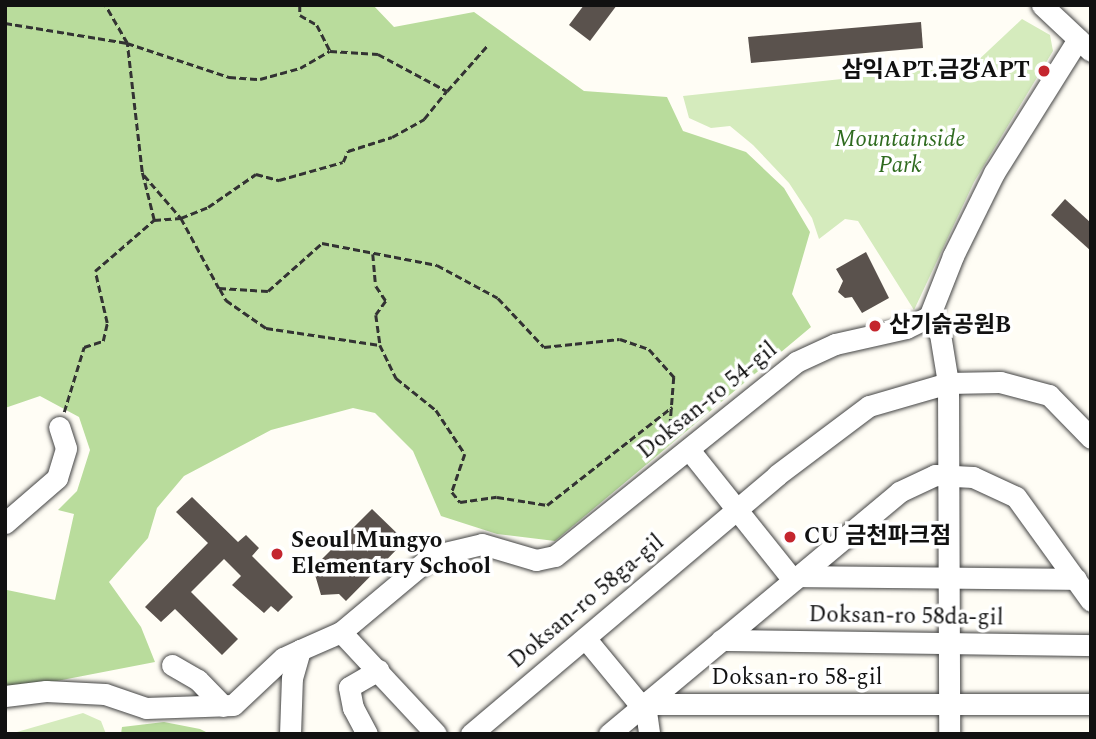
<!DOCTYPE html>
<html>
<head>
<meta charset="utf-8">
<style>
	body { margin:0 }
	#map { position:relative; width:1096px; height:739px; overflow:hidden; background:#fffdf5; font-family:Spectral,"Noto Sans KR",serif }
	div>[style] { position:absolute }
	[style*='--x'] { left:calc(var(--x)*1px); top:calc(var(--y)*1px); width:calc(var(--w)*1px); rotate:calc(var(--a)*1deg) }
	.green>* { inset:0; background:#d5ebbd }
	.forest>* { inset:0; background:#b9dc9c }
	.building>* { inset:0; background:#5a524d }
	.path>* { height:2.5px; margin-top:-1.25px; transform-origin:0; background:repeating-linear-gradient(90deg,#333 0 7px,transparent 0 10.5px) }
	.roads { filter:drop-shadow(0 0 2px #444) drop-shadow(0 0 2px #444) }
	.minor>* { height:21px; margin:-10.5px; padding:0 10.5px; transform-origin:10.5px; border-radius:10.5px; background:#fff }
	.dots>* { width:19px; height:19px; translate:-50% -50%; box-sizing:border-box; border:4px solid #fff; border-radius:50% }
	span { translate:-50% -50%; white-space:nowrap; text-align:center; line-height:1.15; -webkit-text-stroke:7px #fff; paint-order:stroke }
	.poi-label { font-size:23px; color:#111; font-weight:700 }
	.right { translate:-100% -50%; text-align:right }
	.left { translate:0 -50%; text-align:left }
	.park-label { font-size:23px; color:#2f6b1f; font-style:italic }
	.street-label { font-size:23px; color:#111 }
	.frame { position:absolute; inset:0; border:7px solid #111; pointer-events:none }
</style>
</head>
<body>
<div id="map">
	<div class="green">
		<i style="clip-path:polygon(1022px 19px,1050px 35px,1053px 51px,974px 182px,914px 310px,858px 221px,845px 219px,819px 239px,812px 218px,789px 183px,753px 145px,730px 126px,711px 128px,689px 118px,683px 96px,973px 65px)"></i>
		<i style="clip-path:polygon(83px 713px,101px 721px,106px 734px,10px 734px)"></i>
	</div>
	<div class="forest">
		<i style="clip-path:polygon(5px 5px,373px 5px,394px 27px,474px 12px,584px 91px,667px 97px,683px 131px,746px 152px,784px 188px,810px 232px,792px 294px,811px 327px,555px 541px,497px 534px,441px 516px,413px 451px,375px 413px,353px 408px,271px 430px,184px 476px,157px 508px,148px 538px,109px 582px,141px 627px,155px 662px,5px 691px,7px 590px,55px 600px,74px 514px,58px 510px,77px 491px,90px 450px,79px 417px,40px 396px,5px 408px)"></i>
		<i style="clip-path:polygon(164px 722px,200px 729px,210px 734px,121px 734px,122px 727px)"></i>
	</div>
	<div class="building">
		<i style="clip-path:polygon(584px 5px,617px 5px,590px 41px,569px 25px)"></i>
		<i style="clip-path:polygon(921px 22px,923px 48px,751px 63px,748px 37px)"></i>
		<i style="clip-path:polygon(1065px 199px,1091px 223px,1091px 251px,1051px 215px)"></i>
		<i style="clip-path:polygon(866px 252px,889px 298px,862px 313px,852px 297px,845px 298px,838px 292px,843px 281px,836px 269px)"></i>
		<i style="clip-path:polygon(192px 497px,238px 542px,246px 535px,259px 548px,252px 556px,293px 597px,278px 612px,271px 606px,264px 613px,232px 585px,241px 576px,224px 559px,191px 592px,238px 639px,222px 655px,175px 609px,161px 622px,145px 607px,208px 543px,176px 512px)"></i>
		<i style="clip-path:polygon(372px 509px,405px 541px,346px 601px,339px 594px,321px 595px,313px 568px)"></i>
	</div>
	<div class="path">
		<i style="--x:300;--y:5;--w:10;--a:90"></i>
		<i style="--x:300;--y:15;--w:20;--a:30"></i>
		<i style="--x:317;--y:25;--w:29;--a:63"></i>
		<i style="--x:330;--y:51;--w:48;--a:3.6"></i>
		<i style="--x:378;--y:54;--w:78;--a:28.2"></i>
		<i style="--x:447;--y:91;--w:60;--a:-48.4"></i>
		<i style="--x:5;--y:23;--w:124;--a:9.3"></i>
		<i style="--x:127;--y:43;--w:108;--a:18.4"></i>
		<i style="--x:229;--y:77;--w:31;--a:4"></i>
		<i style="--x:260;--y:79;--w:41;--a:-15.4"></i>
		<i style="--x:300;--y:68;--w:34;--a:-30"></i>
		<i style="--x:144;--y:175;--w:57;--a:49.3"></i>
		<i style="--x:181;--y:218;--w:29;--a:-22"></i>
		<i style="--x:208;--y:207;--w:58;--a:-34.5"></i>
		<i style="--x:256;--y:174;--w:24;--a:15"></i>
		<i style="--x:279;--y:180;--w:66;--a:-15.7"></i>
		<i style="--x:343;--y:162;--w:12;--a:-66"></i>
		<i style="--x:348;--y:151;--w:46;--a:-17.7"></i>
		<i style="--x:392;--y:137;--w:37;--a:-29"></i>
		<i style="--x:424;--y:119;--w:36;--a:-51"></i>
		<i style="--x:154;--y:220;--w:27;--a:-4"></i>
		<i style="--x:181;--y:218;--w:80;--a:61.5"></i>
		<i style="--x:219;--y:288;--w:49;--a:3.5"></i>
		<i style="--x:268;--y:291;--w:72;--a:-41.6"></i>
		<i style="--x:322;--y:243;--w:117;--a:10.8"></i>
		<i style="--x:437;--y:265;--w:69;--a:28.4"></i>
		<i style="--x:498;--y:298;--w:67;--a:46.8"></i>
		<i style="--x:544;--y:347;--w:76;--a:-6"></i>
		<i style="--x:620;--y:339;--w:31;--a:19"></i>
		<i style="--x:649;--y:349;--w:38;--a:48"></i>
		<i style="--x:674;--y:377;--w:63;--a:94.5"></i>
		<i style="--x:373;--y:254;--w:32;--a:85"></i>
		<i style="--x:376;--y:286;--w:18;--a:56"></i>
		<i style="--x:386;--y:301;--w:17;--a:126"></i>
		<i style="--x:376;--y:315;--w:30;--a:82"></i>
		<i style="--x:220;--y:289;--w:13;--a:61"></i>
		<i style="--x:226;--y:300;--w:49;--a:35"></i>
		<i style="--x:266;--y:328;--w:115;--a:8.5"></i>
		<i style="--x:380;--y:345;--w:37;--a:64"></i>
		<i style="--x:396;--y:378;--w:51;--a:38.7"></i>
		<i style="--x:436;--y:410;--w:53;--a:56.6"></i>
		<i style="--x:465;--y:454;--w:40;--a:108.9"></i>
		<i style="--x:452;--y:492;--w:13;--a:51"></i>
		<i style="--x:460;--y:502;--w:37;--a:-8"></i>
		<i style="--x:497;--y:497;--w:51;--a:9.1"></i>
		<i style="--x:547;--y:505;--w:159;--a:-38.1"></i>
		<i style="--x:64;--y:412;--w:68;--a:-72.9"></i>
		<i style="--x:84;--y:347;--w:20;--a:-18"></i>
		<i style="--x:103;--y:341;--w:18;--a:-77"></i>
		<i style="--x:107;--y:323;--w:53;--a:-103"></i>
		<i style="--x:95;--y:271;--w:78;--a:-40.8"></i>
		<i style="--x:154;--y:220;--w:49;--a:-104"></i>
		<i style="--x:142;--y:172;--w:130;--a:-96.6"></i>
		<i style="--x:127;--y:43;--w:44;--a:-120.1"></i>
	</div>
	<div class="roads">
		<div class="minor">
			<i style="--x:1042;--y:5;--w:67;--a:43.2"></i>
			<i style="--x:929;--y:317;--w:20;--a:57"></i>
			<i style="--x:940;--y:334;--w:50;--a:80.7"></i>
			<i style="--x:948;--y:383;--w:351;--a:89.8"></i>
			<i style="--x:690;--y:451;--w:165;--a:51.4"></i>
			<i style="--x:5;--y:523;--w:69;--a:-40.9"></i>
			<i style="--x:57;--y:478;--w:31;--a:-73"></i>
			<i style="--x:66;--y:448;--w:22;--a:-108"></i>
			<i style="--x:798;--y:576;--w:278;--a:0.6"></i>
			<i style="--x:341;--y:632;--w:139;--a:47"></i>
			<i style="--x:585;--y:638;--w:82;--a:50.5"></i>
			<i style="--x:637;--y:701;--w:9;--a:21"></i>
			<i style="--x:645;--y:704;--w:446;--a:0"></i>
			<i style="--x:721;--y:640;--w:370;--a:0.8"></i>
			<i style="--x:172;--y:665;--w:30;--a:30"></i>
			<i style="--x:198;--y:680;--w:36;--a:46"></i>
			<i style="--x:5;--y:696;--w:41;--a:-7"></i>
			<i style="--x:46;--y:691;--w:59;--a:2.9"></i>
			<i style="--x:105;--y:694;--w:43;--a:18.9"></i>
			<i style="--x:146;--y:708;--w:87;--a:-2"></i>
			<i style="--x:233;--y:705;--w:69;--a:-43.2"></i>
			<i style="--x:283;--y:658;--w:19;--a:-25"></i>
			<i style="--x:645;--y:704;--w:30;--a:82"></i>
			<i style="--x:290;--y:734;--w:56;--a:-88"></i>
			<i style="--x:292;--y:678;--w:29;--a:-74"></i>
			<i style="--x:300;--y:650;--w:45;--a:-23.7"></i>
			<i style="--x:341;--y:632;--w:119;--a:-39.9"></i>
			<i style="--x:432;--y:556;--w:51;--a:-13.5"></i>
			<i style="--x:482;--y:544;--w:56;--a:16.5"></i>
			<i style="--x:536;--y:560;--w:19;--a:-12"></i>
			<i style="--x:555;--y:556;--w:309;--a:-38.8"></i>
			<i style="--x:796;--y:362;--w:43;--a:-24.8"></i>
			<i style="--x:835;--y:344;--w:73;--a:-12.7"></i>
			<i style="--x:906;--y:328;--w:25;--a:-26"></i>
			<i style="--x:929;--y:317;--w:66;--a:-68.5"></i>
			<i style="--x:953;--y:256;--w:93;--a:-63.7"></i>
			<i style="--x:994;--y:173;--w:158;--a:-57.9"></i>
			<i style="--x:367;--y:734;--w:30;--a:-118"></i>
			<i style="--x:353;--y:708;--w:21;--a:-101"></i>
			<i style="--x:349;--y:687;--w:34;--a:-30"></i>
			<i style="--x:471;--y:734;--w:401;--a:-40.2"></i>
			<i style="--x:777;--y:475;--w:115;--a:-36.9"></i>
			<i style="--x:869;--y:406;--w:82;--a:-16.2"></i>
			<i style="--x:948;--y:383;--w:52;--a:-1.1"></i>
			<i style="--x:1000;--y:382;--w:51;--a:14.9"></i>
			<i style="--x:1049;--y:395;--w:60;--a:45.7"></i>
			<i style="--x:609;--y:734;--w:378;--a:-39.8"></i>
			<i style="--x:899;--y:492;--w:40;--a:-25"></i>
			<i style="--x:935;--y:475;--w:38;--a:3"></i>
			<i style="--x:973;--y:477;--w:47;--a:24.9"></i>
			<i style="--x:1016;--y:497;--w:128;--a:54.2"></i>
		</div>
	</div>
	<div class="dots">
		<i style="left:1044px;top:71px;background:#c4262e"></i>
		<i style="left:875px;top:326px;background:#c4262e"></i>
		<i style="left:790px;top:537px;background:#c4262e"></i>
		<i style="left:277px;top:554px;background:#c4262e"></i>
	</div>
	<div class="poi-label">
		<span class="right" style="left:1030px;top:71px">삼익APT.금강APT</span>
		<span class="left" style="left:889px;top:326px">산기슭공원B</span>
		<span class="left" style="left:804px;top:537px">CU 금천파크점</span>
		<span class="left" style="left:291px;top:554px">Seoul Mungyo<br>Elementary School</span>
	</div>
	<div class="park-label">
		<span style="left:900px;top:153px">Mountainside<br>Park</span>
	</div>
	<div class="street-label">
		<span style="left:708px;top:401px;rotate:-39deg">Doksan-ro 54-gil</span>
		<span style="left:587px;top:602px;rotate:-40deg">Doksan-ro 58ga-gil</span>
		<span style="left:906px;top:617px;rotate:1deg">Doksan-ro 58da-gil</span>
		<span style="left:797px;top:678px">Doksan-ro 58-gil</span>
	</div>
	<div class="frame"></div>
</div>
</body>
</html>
